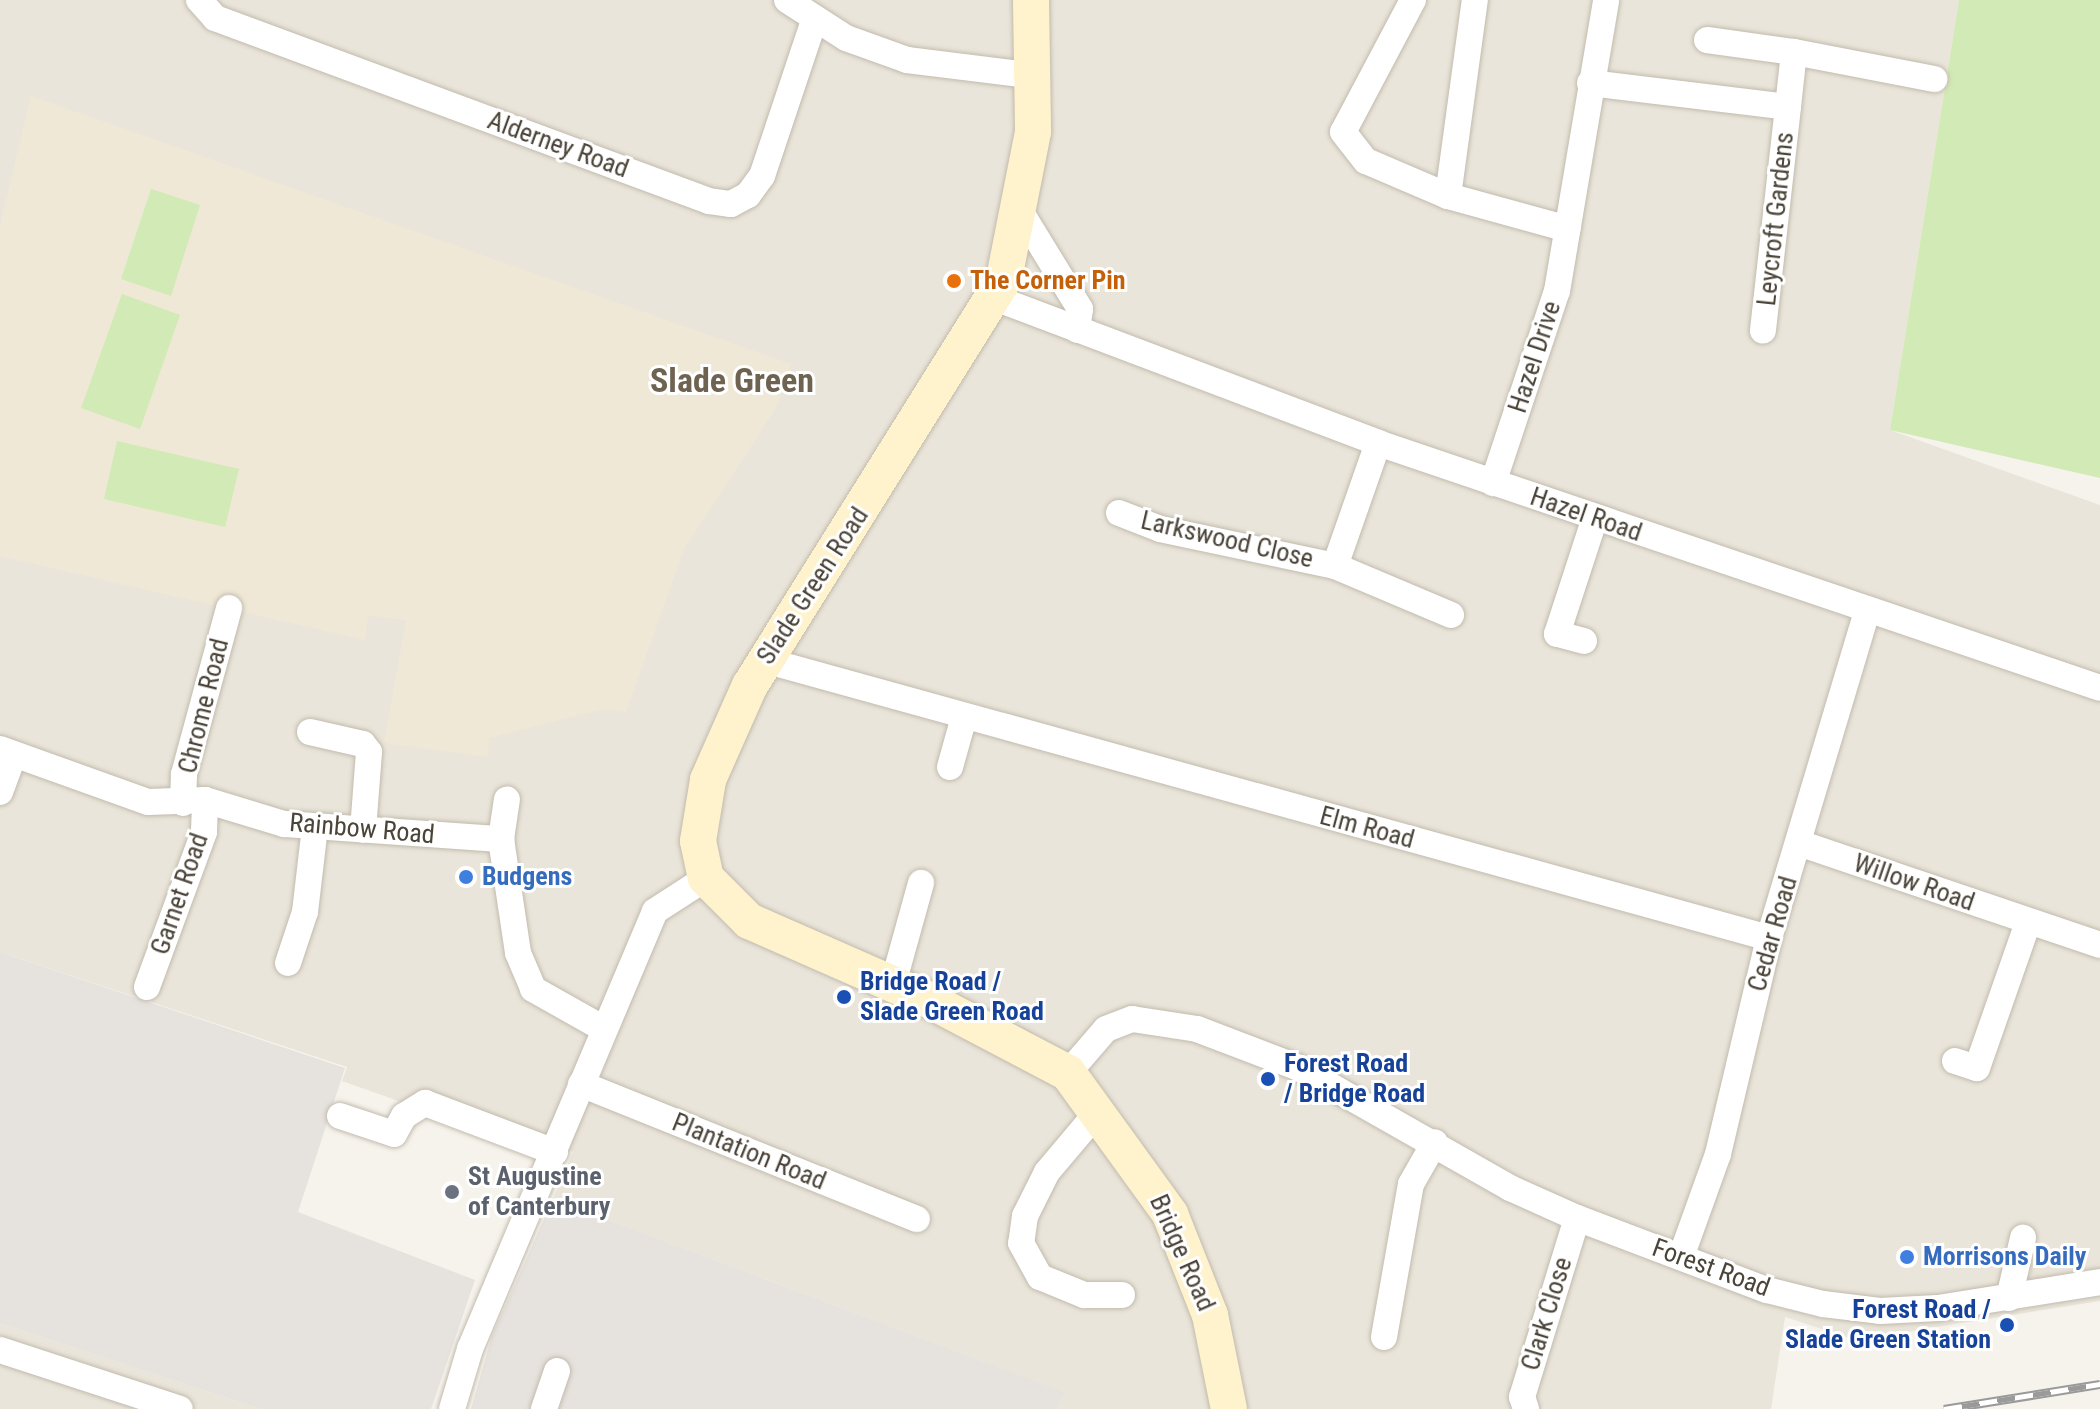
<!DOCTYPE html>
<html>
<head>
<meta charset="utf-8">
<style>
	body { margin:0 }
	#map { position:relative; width:2100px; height:1409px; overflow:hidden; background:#f6f3ec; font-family:"Roboto Condensed",sans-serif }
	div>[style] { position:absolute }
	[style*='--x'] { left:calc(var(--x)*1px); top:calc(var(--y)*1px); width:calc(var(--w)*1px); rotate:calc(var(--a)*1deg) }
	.residential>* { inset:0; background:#eae5da }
	.industrial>* { inset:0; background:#e6e2dd }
	.education>* { inset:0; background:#efe8d6 }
	.green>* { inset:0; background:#d2eab5 }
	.roads { filter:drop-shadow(0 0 2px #c2bbae) drop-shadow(0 0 2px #c2bbae) }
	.street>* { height:26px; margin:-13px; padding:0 13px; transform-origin:13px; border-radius:13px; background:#fff }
	.secondary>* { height:36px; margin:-18px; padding:0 18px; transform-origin:18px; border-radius:18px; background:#fff3cd }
	.rail>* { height:9px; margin-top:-4.5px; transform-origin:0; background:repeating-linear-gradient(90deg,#fff 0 18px,#9a9a9a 0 36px); box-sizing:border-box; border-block:2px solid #9a9a9a }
	.dots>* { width:22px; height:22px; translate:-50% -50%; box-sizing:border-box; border:4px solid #fff; border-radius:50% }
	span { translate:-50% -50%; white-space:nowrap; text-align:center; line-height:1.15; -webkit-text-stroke:6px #fff; paint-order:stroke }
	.street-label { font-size:26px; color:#4b4439 }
	.food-label { font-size:26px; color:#c56008; font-weight:700 }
	.left { translate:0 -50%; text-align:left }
	.shop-label { font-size:26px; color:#366cbe; font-weight:700 }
	.transit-label { font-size:26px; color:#164399; font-weight:700 }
	.right { translate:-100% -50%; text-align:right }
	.worship-label { font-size:26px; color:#5b616d; font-weight:700 }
	.district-label { font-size:34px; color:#6e6250; font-weight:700 }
</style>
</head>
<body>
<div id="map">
	<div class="residential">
		<i style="clip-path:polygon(0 0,1959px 0,1890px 430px,2100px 505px,2100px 1301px,1856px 1340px,1785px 1317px,1771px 1409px,1057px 1409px,1063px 1392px,553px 1199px,573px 1152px,422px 1102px,404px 1103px,342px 1081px,347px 1067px,0 952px)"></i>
		<i style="clip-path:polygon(0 1323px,260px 1409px,0 1409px)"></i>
	</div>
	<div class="industrial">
		<i style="clip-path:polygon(0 952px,345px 1068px,298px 1212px,475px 1280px,431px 1409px,260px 1409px,0 1323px)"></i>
		<i style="clip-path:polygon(553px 1199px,1064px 1392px,1057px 1409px,471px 1409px,492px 1336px)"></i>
	</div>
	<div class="education">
		<i style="clip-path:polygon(31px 96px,791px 364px,776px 408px,684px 549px,626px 712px,603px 709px,489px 738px,488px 757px,384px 743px,406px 620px,368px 616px,365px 640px,0 556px,0 226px)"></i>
	</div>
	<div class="green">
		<i style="clip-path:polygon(1959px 0,2100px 0,2100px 478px,1890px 430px)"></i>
		<i style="clip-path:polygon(151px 189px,200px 205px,171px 296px,121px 279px)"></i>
		<i style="clip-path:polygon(122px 294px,180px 315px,140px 429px,81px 408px)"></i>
		<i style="clip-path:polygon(117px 441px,239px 469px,225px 527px,104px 499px)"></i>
	</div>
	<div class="roads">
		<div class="street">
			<i style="--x:199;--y:0;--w:24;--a:48"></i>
			<i style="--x:215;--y:18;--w:527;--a:20.33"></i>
			<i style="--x:709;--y:201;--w:22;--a:8"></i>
			<i style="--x:731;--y:204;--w:19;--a:-28"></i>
			<i style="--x:748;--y:195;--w:24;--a:-54"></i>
			<i style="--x:762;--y:176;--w:163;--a:-71.5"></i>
			<i style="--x:787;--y:0;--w:70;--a:32.8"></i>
			<i style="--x:846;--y:38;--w:65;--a:19.8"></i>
			<i style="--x:907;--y:60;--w:129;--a:7.1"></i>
			<i style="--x:1413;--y:0;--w:149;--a:117.9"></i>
			<i style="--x:1343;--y:132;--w:37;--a:52"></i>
			<i style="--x:1366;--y:161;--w:89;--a:23.1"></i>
			<i style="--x:1448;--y:196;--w:124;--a:15.4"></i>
			<i style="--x:1707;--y:40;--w:88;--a:7.9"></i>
			<i style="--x:1590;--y:83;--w:199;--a:6.9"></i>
			<i style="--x:1788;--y:107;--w:225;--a:96.4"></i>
			<i style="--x:1788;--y:107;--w:55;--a:-83.8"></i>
			<i style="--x:1794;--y:52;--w:143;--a:10.9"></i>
			<i style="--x:1448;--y:196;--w:198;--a:-82.2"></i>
			<i style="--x:1020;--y:211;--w:115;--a:58.5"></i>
			<i style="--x:1080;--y:309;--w:21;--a:98"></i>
			<i style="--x:995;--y:298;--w:410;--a:20.7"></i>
			<i style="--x:1378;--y:443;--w:762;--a:18.74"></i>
			<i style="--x:1493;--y:483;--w:202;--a:-71.6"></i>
			<i style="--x:1557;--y:291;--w:295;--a:-80.4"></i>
			<i style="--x:1119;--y:513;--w:44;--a:21.3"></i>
			<i style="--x:1160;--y:529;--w:179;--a:11.9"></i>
			<i style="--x:1335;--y:566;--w:126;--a:22.9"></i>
			<i style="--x:1335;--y:566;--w:130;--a:-70.7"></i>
			<i style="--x:1584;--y:641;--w:28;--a:-165"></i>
			<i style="--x:1557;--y:634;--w:122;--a:-71.9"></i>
			<i style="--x:764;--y:660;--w:1043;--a:15.46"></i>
			<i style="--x:310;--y:732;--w:54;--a:12.8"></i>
			<i style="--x:363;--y:744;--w:10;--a:53"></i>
			<i style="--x:369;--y:752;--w:78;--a:94.4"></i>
			<i style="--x:0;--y:749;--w:157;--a:19.7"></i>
			<i style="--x:148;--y:802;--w:57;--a:-2"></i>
			<i style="--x:205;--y:800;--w:83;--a:16.9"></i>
			<i style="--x:284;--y:824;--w:218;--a:4"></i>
			<i style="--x:501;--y:839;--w:115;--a:81.5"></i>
			<i style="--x:518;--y:953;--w:39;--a:67"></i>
			<i style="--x:533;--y:989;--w:81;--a:29.4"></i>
			<i style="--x:950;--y:767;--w:52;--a:-74.4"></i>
			<i style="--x:0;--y:792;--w:40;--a:-69.8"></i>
			<i style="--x:183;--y:803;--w:29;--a:-88"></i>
			<i style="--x:184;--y:774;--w:172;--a:-74.8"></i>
			<i style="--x:501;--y:839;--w:40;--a:-81.5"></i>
			<i style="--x:1799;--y:843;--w:318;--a:18.7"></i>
			<i style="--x:288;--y:963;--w:54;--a:-71.6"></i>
			<i style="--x:305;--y:912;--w:86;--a:-83.3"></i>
			<i style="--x:893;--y:984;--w:105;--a:-74.5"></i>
			<i style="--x:147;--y:987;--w:165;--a:-69.8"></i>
			<i style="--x:204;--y:832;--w:32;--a:-88"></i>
			<i style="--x:1955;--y:1061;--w:23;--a:18"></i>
			<i style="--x:1977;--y:1068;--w:155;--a:-70.7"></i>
			<i style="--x:1068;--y:1073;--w:58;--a:-49.2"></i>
			<i style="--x:1106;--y:1029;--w:28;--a:-21"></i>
			<i style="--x:1132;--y:1019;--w:66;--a:8.7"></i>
			<i style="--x:1197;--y:1029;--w:109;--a:20.9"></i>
			<i style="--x:1299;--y:1068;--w:243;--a:29.6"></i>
			<i style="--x:1510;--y:1188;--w:73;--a:24.1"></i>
			<i style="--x:1577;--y:1218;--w:203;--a:20.8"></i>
			<i style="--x:1767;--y:1290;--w:58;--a:14"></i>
			<i style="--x:1823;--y:1304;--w:57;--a:7"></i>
			<i style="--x:1880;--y:1311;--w:58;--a:-3"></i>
			<i style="--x:1938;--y:1308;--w:164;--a:-9.1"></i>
			<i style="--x:581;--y:1084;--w:362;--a:21.9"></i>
			<i style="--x:1096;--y:1114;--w:76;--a:130.2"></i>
			<i style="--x:1047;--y:1172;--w:49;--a:116.6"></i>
			<i style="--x:1025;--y:1216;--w:27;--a:98"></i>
			<i style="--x:1021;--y:1243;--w:39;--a:61"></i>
			<i style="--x:1040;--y:1277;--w:48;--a:22.2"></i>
			<i style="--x:1084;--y:1295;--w:38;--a:0"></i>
			<i style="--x:340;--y:1116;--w:57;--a:18.4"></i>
			<i style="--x:394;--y:1134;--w:21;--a:-61"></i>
			<i style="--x:404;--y:1116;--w:25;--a:-32"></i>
			<i style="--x:425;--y:1103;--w:139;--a:20.7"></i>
			<i style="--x:1681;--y:1257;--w:109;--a:-70.2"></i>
			<i style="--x:1718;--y:1154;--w:222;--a:-76.7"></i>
			<i style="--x:1769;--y:938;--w:341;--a:-73.3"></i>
			<i style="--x:2009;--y:1298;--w:62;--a:-76.9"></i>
			<i style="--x:1384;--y:1337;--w:155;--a:-80"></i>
			<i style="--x:1411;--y:1184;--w:48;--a:-60.3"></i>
			<i style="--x:0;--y:1350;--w:189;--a:18.1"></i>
			<i style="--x:452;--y:1409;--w:63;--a:-73.3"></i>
			<i style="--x:470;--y:1349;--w:475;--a:-67.1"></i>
			<i style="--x:655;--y:911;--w:61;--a:-32.9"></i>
			<i style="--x:544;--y:1409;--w:40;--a:-71.1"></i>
			<i style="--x:1526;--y:1409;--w:13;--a:-108"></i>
			<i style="--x:1522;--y:1397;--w:187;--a:-72.9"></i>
		</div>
		<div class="secondary">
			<i style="--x:1031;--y:0;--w:132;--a:89.1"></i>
			<i style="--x:1033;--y:132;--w:150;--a:101.2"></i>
			<i style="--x:1004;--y:279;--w:479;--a:122"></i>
			<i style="--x:750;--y:685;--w:104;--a:113.9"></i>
			<i style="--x:708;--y:780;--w:62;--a:99.3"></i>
			<i style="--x:698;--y:841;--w:38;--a:78"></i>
			<i style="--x:706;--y:878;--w:61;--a:45"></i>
			<i style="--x:749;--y:921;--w:194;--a:23.7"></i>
			<i style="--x:927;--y:999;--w:159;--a:27.7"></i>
			<i style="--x:1068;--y:1073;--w:174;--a:54.1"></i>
			<i style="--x:1170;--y:1214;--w:109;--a:68.4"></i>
			<i style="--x:1210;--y:1315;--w:96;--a:78.6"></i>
		</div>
	</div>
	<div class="rail">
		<i style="--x:1944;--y:1409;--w:158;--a:-9.1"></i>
	</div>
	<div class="dots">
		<i style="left:954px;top:281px;background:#e8710a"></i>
		<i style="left:466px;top:877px;background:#3f7fe0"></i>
		<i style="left:844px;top:997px;background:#1a4fb4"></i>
		<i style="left:1268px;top:1079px;background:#1a4fb4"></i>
		<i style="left:452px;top:1192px;background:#6b7280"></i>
		<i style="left:1907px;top:1257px;background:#3f7fe0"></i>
		<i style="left:2007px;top:1325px;background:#1a4fb4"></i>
	</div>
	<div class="street-label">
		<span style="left:558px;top:145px;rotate:20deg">Alderney Road</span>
		<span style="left:1776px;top:219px;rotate:-84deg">Leycroft Gardens</span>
		<span style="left:1535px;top:357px;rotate:-72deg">Hazel Drive</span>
		<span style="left:1586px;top:515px;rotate:19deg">Hazel Road</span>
		<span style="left:1227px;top:540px;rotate:13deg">Larkswood Close</span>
		<span style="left:813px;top:586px;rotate:-57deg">Slade Green Road</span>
		<span style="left:204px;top:706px;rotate:-76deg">Chrome Road</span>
		<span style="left:1367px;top:828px;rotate:15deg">Elm Road</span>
		<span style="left:362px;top:829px;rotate:5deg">Rainbow Road</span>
		<span style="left:1914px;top:883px;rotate:19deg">Willow Road</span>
		<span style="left:180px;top:894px;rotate:-71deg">Garnet Road</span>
		<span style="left:1773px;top:934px;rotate:-74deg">Cedar Road</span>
		<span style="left:749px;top:1152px;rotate:22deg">Plantation Road</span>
		<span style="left:1182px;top:1253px;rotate:66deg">Bridge Road</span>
		<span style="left:1711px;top:1268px;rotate:20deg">Forest Road</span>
		<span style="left:1547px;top:1314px;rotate:-73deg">Clark Close</span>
	</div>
	<div class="food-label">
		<span class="left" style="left:970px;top:281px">The Corner Pin</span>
	</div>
	<div class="shop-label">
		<span class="left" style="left:482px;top:877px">Budgens</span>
		<span class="left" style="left:1923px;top:1257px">Morrisons Daily</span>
	</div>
	<div class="transit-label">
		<span class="left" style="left:860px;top:997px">Bridge Road /<br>Slade Green Road</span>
		<span class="left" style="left:1284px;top:1079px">Forest Road<br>/ Bridge Road</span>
		<span class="right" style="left:1991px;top:1325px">Forest Road /<br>Slade Green Station</span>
	</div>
	<div class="worship-label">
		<span class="left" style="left:468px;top:1192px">St Augustine<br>of Canterbury</span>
	</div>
	<div class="district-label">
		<span style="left:732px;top:381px">Slade Green</span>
	</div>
</div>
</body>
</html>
